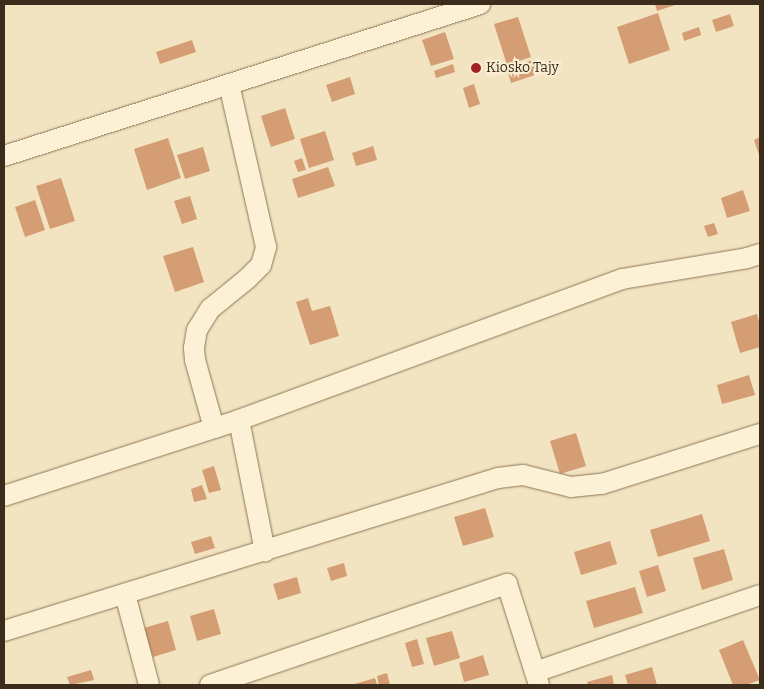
<!DOCTYPE html>
<html>
<head>
<meta charset="utf-8">
<style>
	body { margin:0 }
	#map { position:relative; width:764px; height:689px; overflow:hidden; background:#f2e4c1; font-family:Bitter,serif }
	div>[style] { position:absolute }
	[style*='--x'] { left:calc(var(--x)*1px); top:calc(var(--y)*1px); width:calc(var(--w)*1px); rotate:calc(var(--a)*1deg) }
	.building>* { inset:0; background:#d49d73 }
	.roads { filter:drop-shadow(0 0 1px #8d7556) drop-shadow(0 0 1px #8d7556) }
	.minor>* { height:20px; margin:-10px; padding:0 10px; transform-origin:10px; border-radius:10px; background:#fcf1d5 }
	.dots>* { width:14px; height:14px; translate:-50% -50%; box-sizing:border-box; border:2px solid #f9eed1; border-radius:50% }
	span { translate:-50% -50%; white-space:nowrap; text-align:center; line-height:1.15; -webkit-text-stroke:4px #f9eed1; paint-order:stroke }
	.poi-label { font-size:14px; color:#3b2c1c }
	.left { translate:0 -50%; text-align:left }
	.frame { position:absolute; inset:0; border:5px solid #3b2c1c; pointer-events:none }
</style>
</head>
<body>
<div id="map">
	<div class="building">
		<i style="clip-path:polygon(655px 4px,678px 4px,657px 11px)"></i>
		<i style="clip-path:polygon(658px 13px,670px 50px,629px 64px,617px 27px)"></i>
		<i style="clip-path:polygon(730px 14px,734px 26px,716px 32px,712px 20px)"></i>
		<i style="clip-path:polygon(518px 17px,531px 57px,507px 65px,494px 24px)"></i>
		<i style="clip-path:polygon(699px 27px,701px 35px,684px 41px,682px 33px)"></i>
		<i style="clip-path:polygon(445px 32px,454px 59px,431px 66px,422px 40px)"></i>
		<i style="clip-path:polygon(192px 40px,196px 52px,160px 64px,156px 52px)"></i>
		<i style="clip-path:polygon(533px 60px,538px 74px,511px 83px,507px 68px)"></i>
		<i style="clip-path:polygon(453px 64px,455px 72px,436px 78px,434px 71px)"></i>
		<i style="clip-path:polygon(350px 77px,355px 94px,332px 102px,326px 85px)"></i>
		<i style="clip-path:polygon(474px 84px,480px 104px,469px 108px,463px 88px)"></i>
		<i style="clip-path:polygon(285px 108px,295px 139px,271px 147px,261px 116px)"></i>
		<i style="clip-path:polygon(325px 131px,334px 160px,309px 168px,300px 139px)"></i>
		<i style="clip-path:polygon(760px 137px,760px 158px,754px 140px)"></i>
		<i style="clip-path:polygon(168px 138px,181px 178px,147px 190px,134px 149px)"></i>
		<i style="clip-path:polygon(373px 146px,377px 160px,356px 166px,352px 153px)"></i>
		<i style="clip-path:polygon(203px 147px,210px 171px,185px 179px,177px 155px)"></i>
		<i style="clip-path:polygon(302px 158px,306px 170px,298px 172px,294px 161px)"></i>
		<i style="clip-path:polygon(328px 167px,335px 186px,298px 198px,292px 179px)"></i>
		<i style="clip-path:polygon(61px 178px,75px 221px,50px 229px,36px 186px)"></i>
		<i style="clip-path:polygon(743px 190px,750px 211px,727px 218px,721px 198px)"></i>
		<i style="clip-path:polygon(190px 196px,197px 219px,182px 224px,174px 201px)"></i>
		<i style="clip-path:polygon(35px 200px,45px 230px,25px 237px,15px 207px)"></i>
		<i style="clip-path:polygon(714px 223px,718px 234px,708px 237px,704px 226px)"></i>
		<i style="clip-path:polygon(193px 247px,204px 282px,175px 292px,163px 256px)"></i>
		<i style="clip-path:polygon(308px 298px,312px 311px,330px 306px,339px 336px,310px 345px,296px 302px)"></i>
		<i style="clip-path:polygon(757px 314px,760px 325px,760px 347px,740px 353px,731px 322px)"></i>
		<i style="clip-path:polygon(749px 375px,755px 395px,722px 404px,717px 385px)"></i>
		<i style="clip-path:polygon(576px 433px,586px 466px,560px 474px,550px 441px)"></i>
		<i style="clip-path:polygon(214px 466px,221px 490px,209px 493px,202px 470px)"></i>
		<i style="clip-path:polygon(202px 485px,207px 499px,194px 502px,191px 489px)"></i>
		<i style="clip-path:polygon(485px 508px,494px 537px,463px 546px,454px 517px)"></i>
		<i style="clip-path:polygon(702px 514px,710px 541px,658px 557px,650px 530px)"></i>
		<i style="clip-path:polygon(211px 536px,215px 548px,195px 554px,191px 542px)"></i>
		<i style="clip-path:polygon(610px 541px,617px 564px,581px 575px,574px 552px)"></i>
		<i style="clip-path:polygon(724px 549px,733px 580px,702px 590px,693px 558px)"></i>
		<i style="clip-path:polygon(344px 563px,347px 576px,331px 581px,327px 568px)"></i>
		<i style="clip-path:polygon(658px 565px,666px 591px,647px 597px,639px 571px)"></i>
		<i style="clip-path:polygon(297px 577px,301px 593px,278px 600px,273px 584px)"></i>
		<i style="clip-path:polygon(635px 587px,643px 613px,594px 628px,586px 601px)"></i>
		<i style="clip-path:polygon(214px 609px,221px 634px,197px 641px,190px 616px)"></i>
		<i style="clip-path:polygon(168px 621px,176px 650px,153px 657px,144px 628px)"></i>
		<i style="clip-path:polygon(452px 631px,460px 658px,434px 666px,426px 638px)"></i>
		<i style="clip-path:polygon(417px 639px,424px 664px,412px 667px,405px 643px)"></i>
		<i style="clip-path:polygon(743px 640px,760px 680px,746px 685px,733px 685px,719px 650px)"></i>
		<i style="clip-path:polygon(483px 655px,489px 675px,464px 682px,459px 663px)"></i>
		<i style="clip-path:polygon(652px 667px,657px 685px,628px 685px,625px 675px)"></i>
		<i style="clip-path:polygon(91px 670px,94px 680px,70px 685px,67px 677px)"></i>
		<i style="clip-path:polygon(387px 673px,390px 685px,379px 685px,377px 676px)"></i>
		<i style="clip-path:polygon(612px 675px,614px 685px,588px 685px,587px 682px)"></i>
		<i style="clip-path:polygon(375px 678px,377px 685px,351px 685px)"></i>
	</div>
	<div class="roads">
		<div class="minor">
			<i style="--x:4;--y:156;--w:500;--a:-17.7"></i>
			<i style="--x:239;--y:420;--w:134;--a:78.8"></i>
			<i style="--x:214;--y:428;--w:71;--a:-105.6"></i>
			<i style="--x:195;--y:360;--w:12;--a:-95"></i>
			<i style="--x:194;--y:348;--w:18;--a:-81"></i>
			<i style="--x:197;--y:330;--w:25;--a:-58"></i>
			<i style="--x:210;--y:309;--w:48;--a:-39"></i>
			<i style="--x:247;--y:279;--w:20;--a:-45"></i>
			<i style="--x:261;--y:265;--w:19;--a:-74"></i>
			<i style="--x:266;--y:247;--w:167;--a:-102.8"></i>
			<i style="--x:4;--y:496;--w:247;--a:-17.9"></i>
			<i style="--x:239;--y:420;--w:408;--a:-20.2"></i>
			<i style="--x:622;--y:279;--w:127;--a:-9.5"></i>
			<i style="--x:747;--y:258;--w:14;--a:-17"></i>
			<i style="--x:125;--y:594;--w:94;--a:75.2"></i>
			<i style="--x:4;--y:631;--w:517;--a:-17.21"></i>
			<i style="--x:498;--y:478;--w:25;--a:-7"></i>
			<i style="--x:523;--y:475;--w:49;--a:14"></i>
			<i style="--x:571;--y:487;--w:31;--a:-6"></i>
			<i style="--x:602;--y:484;--w:166;--a:-17.6"></i>
			<i style="--x:535;--y:672;--w:238;--a:-18.9"></i>
			<i style="--x:210;--y:685;--w:314;--a:-18.8"></i>
			<i style="--x:507;--y:584;--w:106;--a:72.4"></i>
		</div>
	</div>
	<div class="dots">
		<i style="left:476px;top:68px;background:#a22221"></i>
	</div>
	<div class="poi-label">
		<span class="left" style="left:486px;top:68px">Kiosko Tajy</span>
	</div>
	<div class="frame"></div>
</div>
</body>
</html>
